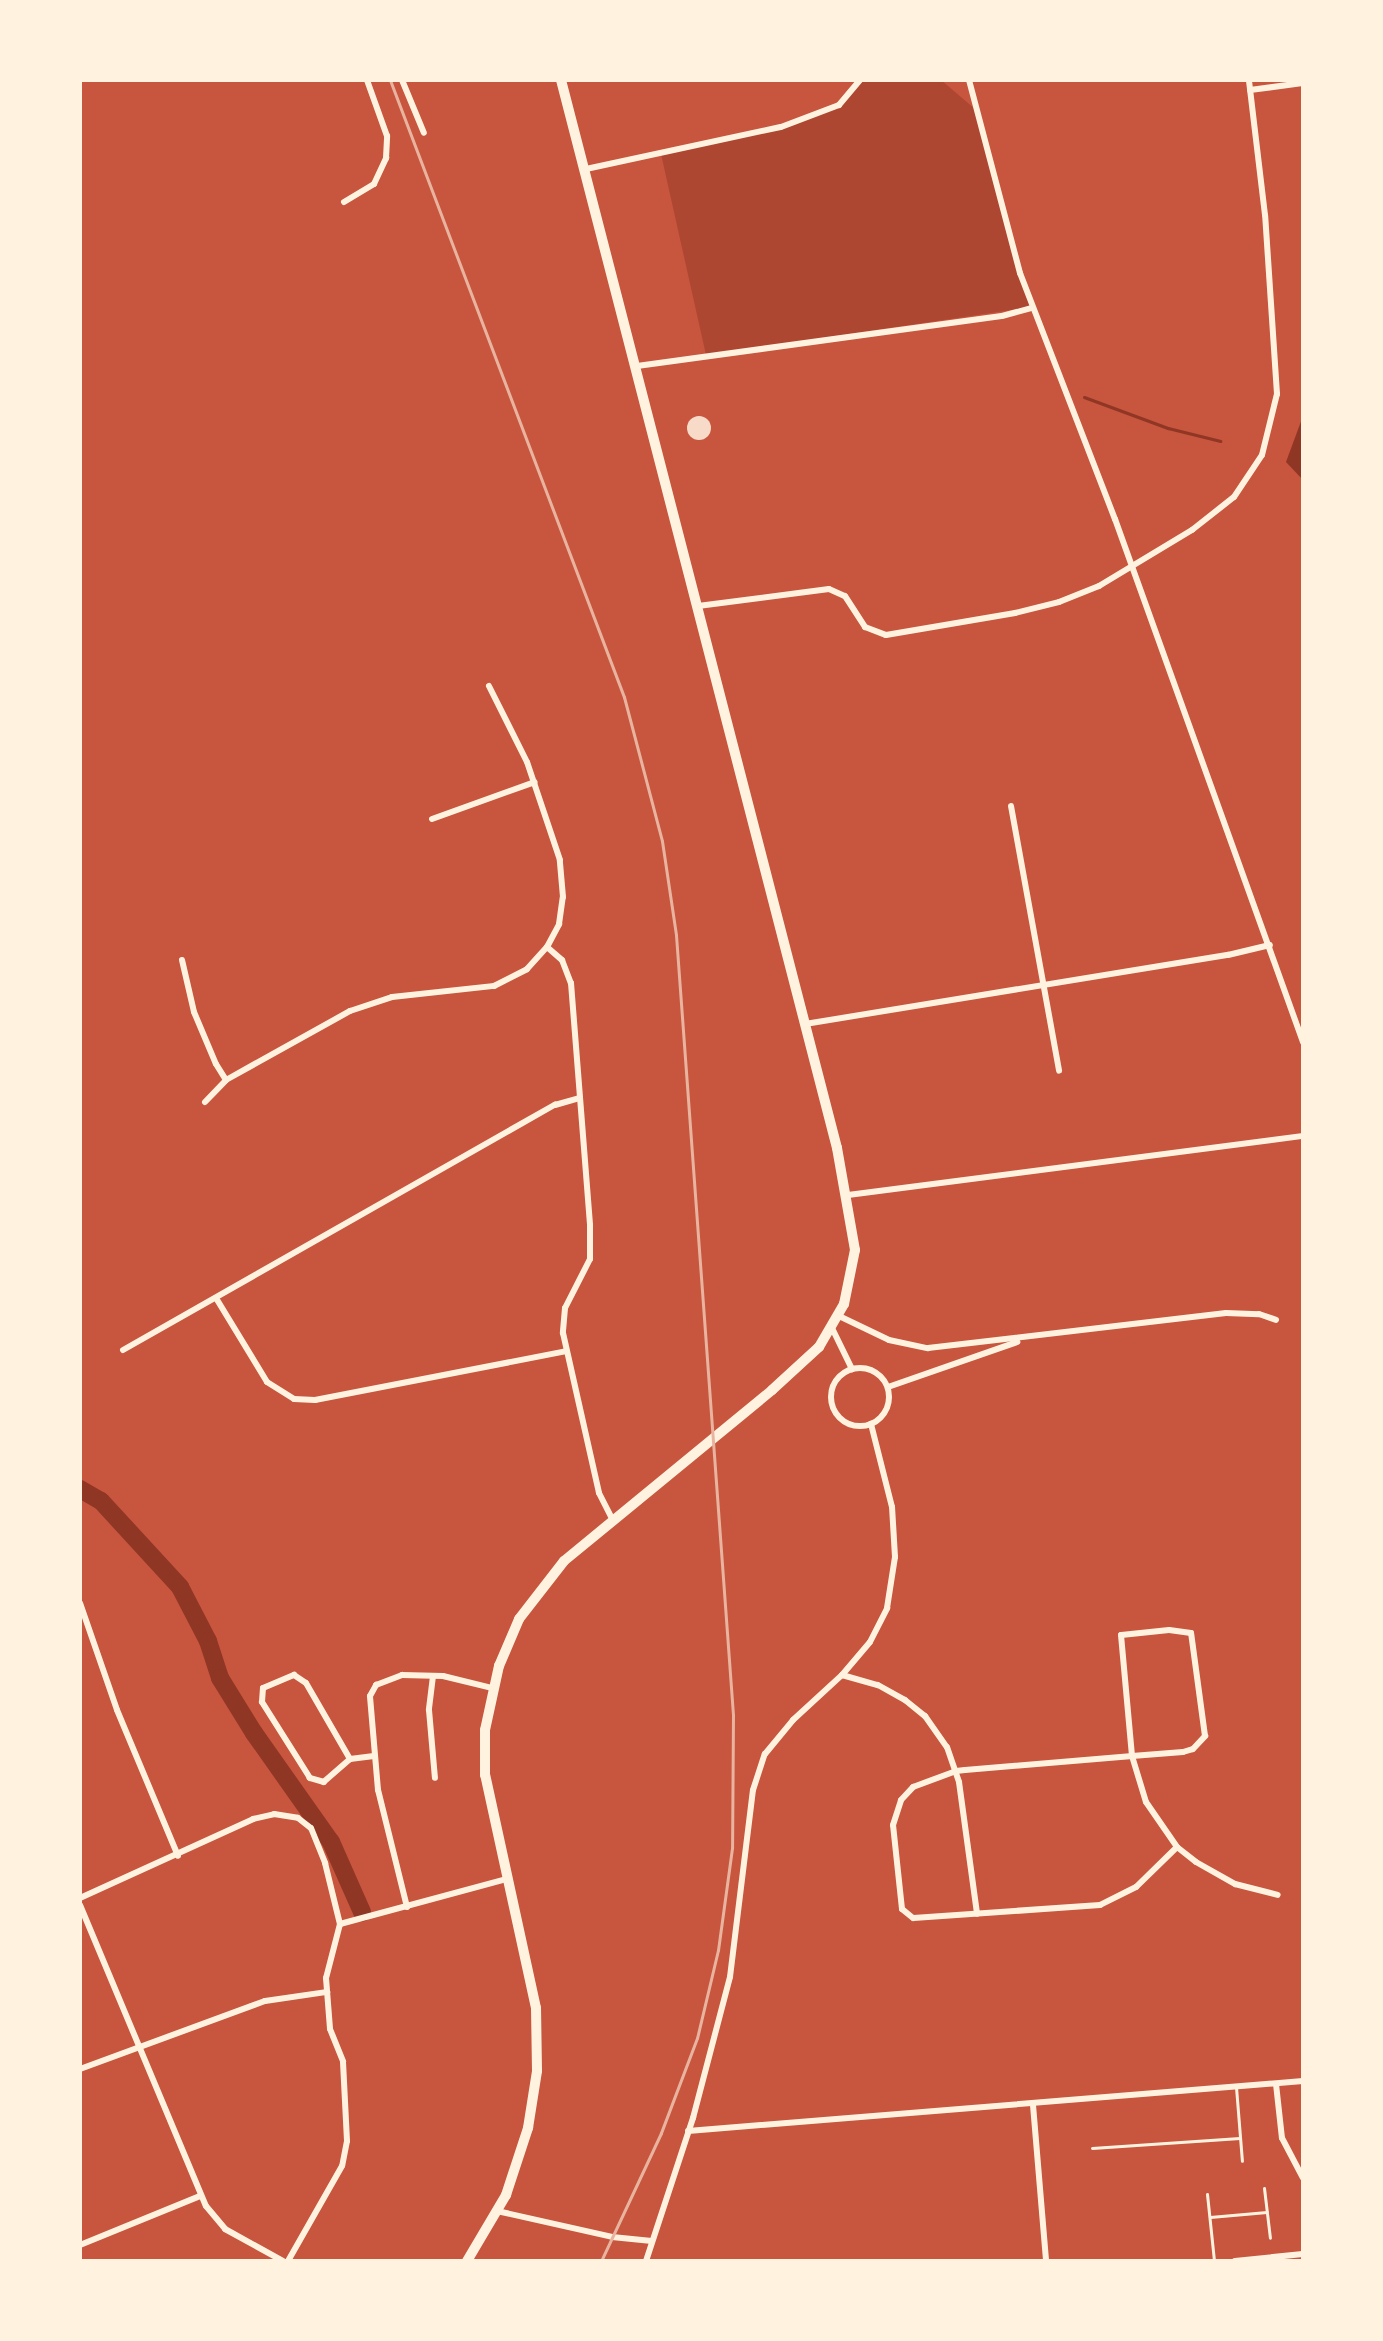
<!DOCTYPE html>
<html>
<head>
<meta charset="utf-8">
<style>
	body { margin:0 }
	#map { position:relative; width:1383px; height:2341px; overflow:hidden; background:#c8553d; font-family:"Times New Roman",serif }
	div>[style] { position:absolute }
	[style*='--x'] { left:calc(var(--x)*1px); top:calc(var(--y)*1px); width:calc(var(--w)*1px); rotate:calc(var(--a)*1deg) }
	.green>* { inset:0; background:#ae4732 }
	.water>* { inset:0; background:#8f3625 }
	.stream>* { height:3px; margin:-1.5px; padding:0 1.5px; transform-origin:1.5px; border-radius:1.5px; background:#8f3625 }
	.river>* { height:18px; margin:-9px; padding:0 9px; transform-origin:9px; border-radius:9px; background:#8f3625 }
	.building>* { inset:0; background:#f7dbc8 }
	.round { border-radius:50% }
	.service>* { height:3px; margin:-1.5px; padding:0 1.5px; transform-origin:1.5px; border-radius:1.5px; background:#fff3e0 }
	.minor>* { height:6px; margin:-3px; padding:0 3px; transform-origin:3px; border-radius:3px; background:#fff3e0 }
	.minor>.ring { margin:-3px; padding:0; box-sizing:content-box; background:none; border:6px solid #fff3e0; border-radius:50% }
	.primary>* { height:10px; margin:-5px; padding:0 5px; transform-origin:5px; border-radius:5px; background:#fff3e0 }
	.rail>* { height:3px; margin:-1.5px; padding:0 1.5px; transform-origin:1.5px; border-radius:1.5px; background:#e9b49f }
	span { translate:-50% -50%; white-space:nowrap; text-align:center; line-height:1.15; -webkit-text-stroke:8px #fff3e0; paint-order:stroke }
	.frame { position:absolute; inset:0; border:82px solid #fff3e0; pointer-events:none }
</style>
</head>
<body>
<div id="map">
	<div class="green">
		<i style="clip-path:polygon(861px 80px,941px 80px,975px 109px,1032px 307px,706px 355px,661px 154px,751px 135px,830px 110px)"></i>
	</div>
	<div class="water">
		<i style="clip-path:polygon(1303px 416px,1303px 480px,1286px 462px)"></i>
	</div>
	<div class="stream">
		<i style="--x:1084;--y:397;--w:90;--a:20.3"></i>
		<i style="--x:1168;--y:428;--w:54;--a:14"></i>
	</div>
	<div class="river">
		<i style="--x:80;--y:1489;--w:24;--a:30"></i>
		<i style="--x:101;--y:1501;--w:117;--a:47.4"></i>
		<i style="--x:180;--y:1587;--w:61;--a:62.6"></i>
		<i style="--x:208;--y:1641;--w:39;--a:72"></i>
		<i style="--x:220;--y:1678;--w:65;--a:58.3"></i>
		<i style="--x:254;--y:1733;--w:133;--a:54.8"></i>
		<i style="--x:331;--y:1842;--w:77;--a:66.1"></i>
	</div>
	<div class="building">
		<i class="round" style="left:687px;top:416px;width:24px;height:24px"></i>
	</div>
	<div class="service">
		<i style="--x:1236;--y:2087;--w:74;--a:85.4"></i>
		<i style="--x:1092;--y:2148;--w:148;--a:-3.9"></i>
		<i style="--x:1264;--y:2188;--w:50;--a:83.2"></i>
		<i style="--x:1207;--y:2194;--w:67;--a:84"></i>
		<i style="--x:1210;--y:2217;--w:57;--a:-5"></i>
	</div>
	<div class="minor">
		<i style="--x:402;--y:80;--w:57;--a:67.5"></i>
		<i style="--x:969;--y:80;--w:200;--a:75.2"></i>
		<i style="--x:1020;--y:273;--w:264;--a:68.9"></i>
		<i style="--x:1115;--y:519;--w:556;--a:70.23"></i>
		<i style="--x:1250;--y:90;--w:53;--a:-7.5"></i>
		<i style="--x:586;--y:169;--w:199;--a:-12.2"></i>
		<i style="--x:781;--y:127;--w:62;--a:-20.8"></i>
		<i style="--x:839;--y:105;--w:33;--a:-50"></i>
		<i style="--x:344;--y:202;--w:35;--a:-31"></i>
		<i style="--x:374;--y:184;--w:29;--a:-65"></i>
		<i style="--x:386;--y:158;--w:22;--a:-87"></i>
		<i style="--x:387;--y:136;--w:59;--a:-109.7"></i>
		<i style="--x:637;--y:366;--w:368;--a:-7.8"></i>
		<i style="--x:1002;--y:316;--w:31;--a:-15"></i>
		<i style="--x:698;--y:606;--w:132;--a:-7.4"></i>
		<i style="--x:829;--y:589;--w:17;--a:24"></i>
		<i style="--x:845;--y:596;--w:37;--a:57"></i>
		<i style="--x:865;--y:627;--w:22;--a:21"></i>
		<i style="--x:886;--y:635;--w:131;--a:-9.7"></i>
		<i style="--x:1015;--y:613;--w:45;--a:-14"></i>
		<i style="--x:1059;--y:602;--w:43;--a:-21.8"></i>
		<i style="--x:1099;--y:586;--w:109;--a:-31.1"></i>
		<i style="--x:1192;--y:530;--w:53;--a:-38.2"></i>
		<i style="--x:1234;--y:497;--w:50;--a:-56.3"></i>
		<i style="--x:1262;--y:455;--w:63;--a:-76.2"></i>
		<i style="--x:1277;--y:394;--w:179;--a:-93.8"></i>
		<i style="--x:1265;--y:215;--w:136;--a:-96.8"></i>
		<i style="--x:1011;--y:806;--w:269;--a:79.7"></i>
		<i style="--x:432;--y:819;--w:109;--a:-19.8"></i>
		<i style="--x:547;--y:947;--w:20;--a:41"></i>
		<i style="--x:562;--y:960;--w:25;--a:69"></i>
		<i style="--x:571;--y:983;--w:243;--a:85.5"></i>
		<i style="--x:590;--y:1225;--w:34;--a:90"></i>
		<i style="--x:590;--y:1259;--w:55;--a:117"></i>
		<i style="--x:565;--y:1308;--w:25;--a:95"></i>
		<i style="--x:563;--y:1333;--w:164;--a:77.3"></i>
		<i style="--x:599;--y:1493;--w:29;--a:63"></i>
		<i style="--x:182;--y:960;--w:53;--a:77"></i>
		<i style="--x:194;--y:1012;--w:56;--a:67.1"></i>
		<i style="--x:216;--y:1064;--w:19;--a:58"></i>
		<i style="--x:805;--y:1024;--w:429;--a:-9.3"></i>
		<i style="--x:1228;--y:955;--w:43;--a:-13.4"></i>
		<i style="--x:205;--y:1102;--w:30;--a:-46"></i>
		<i style="--x:226;--y:1080;--w:142;--a:-29.1"></i>
		<i style="--x:350;--y:1011;--w:44;--a:-18.4"></i>
		<i style="--x:392;--y:997;--w:103;--a:-6.2"></i>
		<i style="--x:494;--y:986;--w:37;--a:-27"></i>
		<i style="--x:527;--y:969;--w:30;--a:-48"></i>
		<i style="--x:547;--y:947;--w:26;--a:-62"></i>
		<i style="--x:559;--y:924;--w:27;--a:-82"></i>
		<i style="--x:563;--y:897;--w:37;--a:-95"></i>
		<i style="--x:560;--y:860;--w:103;--a:-108.6"></i>
		<i style="--x:527;--y:762;--w:85;--a:-116.6"></i>
		<i style="--x:848;--y:1195;--w:459;--a:-7.4"></i>
		<i style="--x:216;--y:1298;--w:98;--a:58.7"></i>
		<i style="--x:267;--y:1382;--w:32;--a:32"></i>
		<i style="--x:294;--y:1399;--w:21;--a:3"></i>
		<i style="--x:315;--y:1400;--w:256;--a:-11"></i>
		<i style="--x:839;--y:1316;--w:55;--a:25.6"></i>
		<i style="--x:889;--y:1340;--w:40;--a:12"></i>
		<i style="--x:928;--y:1348;--w:300;--a:-6.7"></i>
		<i style="--x:1226;--y:1313;--w:33;--a:2"></i>
		<i style="--x:1259;--y:1314;--w:18;--a:19"></i>
		<i style="--x:832;--y:1328;--w:46;--a:64"></i>
		<i style="--x:123;--y:1350;--w:497;--a:-29.6"></i>
		<i style="--x:555;--y:1105;--w:26;--a:-16"></i>
		<i class="ring" style="left:831px;top:1368px;width:52px;height:52px"></i>
		<i style="--x:888;--y:1387;--w:137;--a:-19.2"></i>
		<i style="--x:80;--y:1603;--w:113;--a:70.9"></i>
		<i style="--x:117;--y:1710;--w:158;--a:67.3"></i>
		<i style="--x:294;--y:1675;--w:14;--a:34"></i>
		<i style="--x:306;--y:1683;--w:88;--a:59.9"></i>
		<i style="--x:350;--y:1759;--w:35;--a:139"></i>
		<i style="--x:324;--y:1782;--w:15;--a:-164"></i>
		<i style="--x:310;--y:1778;--w:90;--a:-122.3"></i>
		<i style="--x:262;--y:1702;--w:14;--a:-86"></i>
		<i style="--x:263;--y:1688;--w:34;--a:-23"></i>
		<i style="--x:842;--y:1675;--w:37;--a:16"></i>
		<i style="--x:878;--y:1685;--w:31;--a:29"></i>
		<i style="--x:905;--y:1700;--w:26;--a:39"></i>
		<i style="--x:925;--y:1716;--w:38;--a:55"></i>
		<i style="--x:947;--y:1747;--w:37;--a:71"></i>
		<i style="--x:959;--y:1782;--w:133;--a:82.2"></i>
		<i style="--x:433;--y:1676;--w:34;--a:97"></i>
		<i style="--x:429;--y:1710;--w:68;--a:85"></i>
		<i style="--x:350;--y:1759;--w:24;--a:-7"></i>
		<i style="--x:1177;--y:1847;--w:57;--a:135.7"></i>
		<i style="--x:1136;--y:1887;--w:40;--a:153.4"></i>
		<i style="--x:1100;--y:1905;--w:187;--a:176"></i>
		<i style="--x:913;--y:1918;--w:14;--a:-141"></i>
		<i style="--x:902;--y:1909;--w:84;--a:-96.1"></i>
		<i style="--x:893;--y:1825;--w:26;--a:-72"></i>
		<i style="--x:901;--y:1800;--w:18;--a:-47"></i>
		<i style="--x:913;--y:1787;--w:46;--a:-20.4"></i>
		<i style="--x:956;--y:1771;--w:9;--a:-6"></i>
		<i style="--x:965;--y:1770;--w:168;--a:-4.8"></i>
		<i style="--x:1132;--y:1756;--w:51;--a:-4.5"></i>
		<i style="--x:1183;--y:1752;--w:10;--a:-17"></i>
		<i style="--x:1193;--y:1749;--w:18;--a:-47"></i>
		<i style="--x:1205;--y:1736;--w:104;--a:-97.7"></i>
		<i style="--x:1191;--y:1633;--w:22;--a:-172"></i>
		<i style="--x:1169;--y:1630;--w:48;--a:174.1"></i>
		<i style="--x:1121;--y:1635;--w:121;--a:84.8"></i>
		<i style="--x:1132;--y:1756;--w:48;--a:73.1"></i>
		<i style="--x:1146;--y:1802;--w:55;--a:55.4"></i>
		<i style="--x:1177;--y:1847;--w:24;--a:38"></i>
		<i style="--x:1196;--y:1862;--w:45;--a:29.4"></i>
		<i style="--x:1235;--y:1884;--w:44;--a:14.3"></i>
		<i style="--x:80;--y:1898;--w:190;--a:-24.5"></i>
		<i style="--x:253;--y:1819;--w:22;--a:-13"></i>
		<i style="--x:274;--y:1814;--w:24;--a:9"></i>
		<i style="--x:298;--y:1818;--w:16;--a:38"></i>
		<i style="--x:311;--y:1828;--w:38;--a:68"></i>
		<i style="--x:325;--y:1863;--w:63;--a:76.2"></i>
		<i style="--x:340;--y:1924;--w:56;--a:104.5"></i>
		<i style="--x:326;--y:1978;--w:51;--a:85.5"></i>
		<i style="--x:330;--y:2029;--w:35;--a:68"></i>
		<i style="--x:343;--y:2062;--w:79;--a:87.1"></i>
		<i style="--x:347;--y:2141;--w:25;--a:101"></i>
		<i style="--x:342;--y:2166;--w:109;--a:119.6"></i>
		<i style="--x:80;--y:1905;--w:326;--a:67.3"></i>
		<i style="--x:206;--y:2206;--w:30;--a:50"></i>
		<i style="--x:225;--y:2229;--w:66;--a:28.9"></i>
		<i style="--x:407;--y:1907;--w:121;--a:-103.9"></i>
		<i style="--x:378;--y:1790;--w:94;--a:-94.9"></i>
		<i style="--x:370;--y:1696;--w:13;--a:-61"></i>
		<i style="--x:376;--y:1685;--w:28;--a:-21"></i>
		<i style="--x:402;--y:1675;--w:41;--a:1.4"></i>
		<i style="--x:443;--y:1676;--w:50;--a:13.8"></i>
		<i style="--x:340;--y:1924;--w:173;--a:-15.1"></i>
		<i style="--x:80;--y:2069;--w:197;--a:-20.2"></i>
		<i style="--x:265;--y:2001;--w:63;--a:-8.3"></i>
		<i style="--x:1276;--y:2084;--w:54;--a:83.7"></i>
		<i style="--x:1282;--y:2138;--w:45;--a:62.3"></i>
		<i style="--x:1033;--y:2105;--w:157;--a:85.2"></i>
		<i style="--x:688;--y:2131;--w:617;--a:-4.65"></i>
		<i style="--x:497;--y:2211;--w:118;--a:12.7"></i>
		<i style="--x:612;--y:2237;--w:40;--a:5.7"></i>
		<i style="--x:80;--y:2245;--w:130;--a:-22.2"></i>
		<i style="--x:646;--y:2261;--w:151;--a:-71.8"></i>
		<i style="--x:693;--y:2118;--w:146;--a:-75.3"></i>
		<i style="--x:730;--y:1977;--w:188;--a:-83"></i>
		<i style="--x:753;--y:1790;--w:38;--a:-72"></i>
		<i style="--x:765;--y:1754;--w:44;--a:-50.5"></i>
		<i style="--x:793;--y:1720;--w:67;--a:-42.6"></i>
		<i style="--x:842;--y:1675;--w:43;--a:-49.7"></i>
		<i style="--x:870;--y:1642;--w:38;--a:-63"></i>
		<i style="--x:887;--y:1608;--w:52;--a:-81.1"></i>
		<i style="--x:895;--y:1557;--w:50;--a:-93.4"></i>
		<i style="--x:892;--y:1507;--w:86;--a:-104.2"></i>
		<i style="--x:1235;--y:2261;--w:68;--a:-5.9"></i>
	</div>
	<div class="primary">
		<i style="--x:467;--y:2261;--w:77;--a:-59.4"></i>
		<i style="--x:506;--y:2195;--w:71;--a:-71.8"></i>
		<i style="--x:528;--y:2128;--w:58;--a:-81"></i>
		<i style="--x:537;--y:2071;--w:63;--a:-90.9"></i>
		<i style="--x:536;--y:2008;--w:239;--a:-102.3"></i>
		<i style="--x:485;--y:1775;--w:45;--a:-90"></i>
		<i style="--x:485;--y:1730;--w:66;--a:-77.7"></i>
		<i style="--x:499;--y:1666;--w:51;--a:-66.9"></i>
		<i style="--x:519;--y:1619;--w:73;--a:-52.2"></i>
		<i style="--x:564;--y:1561;--w:269;--a:-39.4"></i>
		<i style="--x:772;--y:1390;--w:64;--a:-42.5"></i>
		<i style="--x:819;--y:1347;--w:50;--a:-59.8"></i>
		<i style="--x:844;--y:1304;--w:55;--a:-78.5"></i>
		<i style="--x:855;--y:1250;--w:104;--a:-100"></i>
		<i style="--x:837;--y:1148;--w:1103;--a:-104.49"></i>
	</div>
	<div class="rail">
		<i style="--x:390;--y:80;--w:660;--a:69.23"></i>
		<i style="--x:624;--y:697;--w:149;--a:75.2"></i>
		<i style="--x:662;--y:841;--w:95;--a:81.5"></i>
		<i style="--x:676;--y:935;--w:782;--a:85.82"></i>
		<i style="--x:733;--y:1715;--w:133;--a:90.4"></i>
		<i style="--x:732;--y:1848;--w:103;--a:97.8"></i>
		<i style="--x:718;--y:1950;--w:90;--a:103.4"></i>
		<i style="--x:697;--y:2038;--w:102;--a:110.8"></i>
		<i style="--x:661;--y:2133;--w:141;--a:115.1"></i>
	</div>
	<div class="frame"></div>
</div>
</body>
</html>
